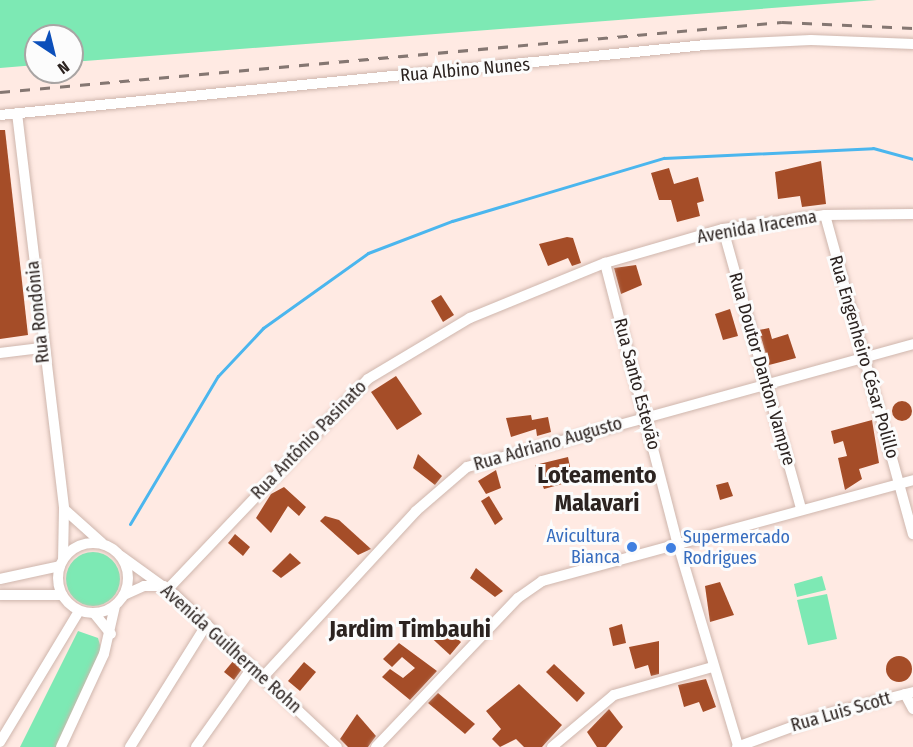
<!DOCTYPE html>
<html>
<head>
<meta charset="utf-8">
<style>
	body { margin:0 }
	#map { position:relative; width:913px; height:747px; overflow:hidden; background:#ffeae3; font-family:"Fira Sans Condensed",sans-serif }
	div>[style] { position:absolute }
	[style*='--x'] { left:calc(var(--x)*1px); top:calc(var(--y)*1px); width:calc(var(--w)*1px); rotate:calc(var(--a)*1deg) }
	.green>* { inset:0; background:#7de9b4 }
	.round { border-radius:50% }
	.stream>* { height:3px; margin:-1.5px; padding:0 1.5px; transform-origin:1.5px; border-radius:1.5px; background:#4bb6ee }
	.building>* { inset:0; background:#a54d28 }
	.roads { filter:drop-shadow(0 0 2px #cfb6ad) drop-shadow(0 0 2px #cfb6ad) }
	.minor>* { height:10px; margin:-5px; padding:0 5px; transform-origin:5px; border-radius:5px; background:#fff }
	.minor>.ring { margin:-5px; padding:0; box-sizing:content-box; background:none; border:10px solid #fff; border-radius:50% }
	.rail>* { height:3px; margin-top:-1.5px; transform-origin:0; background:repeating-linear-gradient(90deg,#857772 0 10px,transparent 0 20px) }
	.dots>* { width:16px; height:16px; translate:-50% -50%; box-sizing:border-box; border:3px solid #fcfcfc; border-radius:50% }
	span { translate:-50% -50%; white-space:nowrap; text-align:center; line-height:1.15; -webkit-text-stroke:6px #fcfcfc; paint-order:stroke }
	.street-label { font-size:18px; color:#2c2320 }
	.shop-label { font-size:18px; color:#366cbe }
	.right { translate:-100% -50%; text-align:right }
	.left { translate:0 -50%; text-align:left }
	.district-label { font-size:24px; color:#2c2320; font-weight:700 }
	.north { position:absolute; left:24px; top:24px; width:60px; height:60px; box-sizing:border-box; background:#fcfcfc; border:2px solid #a9a5a4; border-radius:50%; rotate:145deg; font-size:16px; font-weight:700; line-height:24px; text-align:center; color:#2c2320 }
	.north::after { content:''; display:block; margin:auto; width:21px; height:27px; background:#0c4fba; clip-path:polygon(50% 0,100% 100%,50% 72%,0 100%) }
</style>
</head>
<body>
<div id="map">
	<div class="green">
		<i style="clip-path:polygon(0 0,877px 0,72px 62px,72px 36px,36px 36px,36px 65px,0 68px)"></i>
		<i class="round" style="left:66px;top:552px;width:54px;height:54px"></i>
		<i style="clip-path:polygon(822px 576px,826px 590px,797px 597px,794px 584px)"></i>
		<i style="clip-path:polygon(827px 594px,837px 639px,808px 645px,797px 600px)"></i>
		<i style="clip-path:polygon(78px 631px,98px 638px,102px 652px,59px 747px,20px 747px)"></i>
	</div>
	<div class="stream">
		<i style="--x:130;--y:524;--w:172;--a:-59.3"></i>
		<i style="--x:218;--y:376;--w:66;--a:-46.8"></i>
		<i style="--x:263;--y:328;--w:129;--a:-35.5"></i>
		<i style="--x:368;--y:253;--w:90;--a:-20.9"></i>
		<i style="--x:452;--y:221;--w:221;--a:-16.6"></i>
		<i style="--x:664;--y:158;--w:209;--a:-2.7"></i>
		<i style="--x:873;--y:148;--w:41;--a:15.4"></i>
	</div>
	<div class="building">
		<i style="clip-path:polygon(0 130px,5px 130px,28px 335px,0 339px)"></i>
		<i style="clip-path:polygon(821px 161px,826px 204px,802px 207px,800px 196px,778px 199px,775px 172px)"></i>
		<i style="clip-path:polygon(669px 168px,674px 184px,698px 177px,704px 201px,697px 203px,700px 216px,677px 222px,671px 200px,659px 200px,651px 173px)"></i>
		<i style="clip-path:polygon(567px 237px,573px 238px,581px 263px,572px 266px,568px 258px,548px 266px,539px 244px)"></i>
		<i style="clip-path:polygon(636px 265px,642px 285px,621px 294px,614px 268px)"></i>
		<i style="clip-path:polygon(441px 295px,454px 315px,443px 322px,431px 301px)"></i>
		<i style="clip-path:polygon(730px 309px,738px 336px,723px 340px,715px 314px)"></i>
		<i style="clip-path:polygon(769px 328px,772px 339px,788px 334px,796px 358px,769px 365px,759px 330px)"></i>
		<i style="clip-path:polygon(396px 376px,422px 414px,397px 430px,371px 392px)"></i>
		<i class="round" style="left:892px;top:401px;width:20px;height:20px"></i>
		<i style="clip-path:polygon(531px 415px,532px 420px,548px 417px,551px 432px,537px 436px,536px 429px,511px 437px,506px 418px)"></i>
		<i style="clip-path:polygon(872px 420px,879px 463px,859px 469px,862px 479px,845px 490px,838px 458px,847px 456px,843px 441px,834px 444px,831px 431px)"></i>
		<i style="clip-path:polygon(418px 454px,442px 476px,435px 485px,413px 468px)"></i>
		<i style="clip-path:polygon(568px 457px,573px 481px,544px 489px,535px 465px)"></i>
		<i style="clip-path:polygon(496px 470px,501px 488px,486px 494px,478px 481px)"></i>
		<i style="clip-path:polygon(728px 482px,733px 496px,720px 500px,716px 485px)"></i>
		<i style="clip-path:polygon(284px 487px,306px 507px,299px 516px,288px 506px,271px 533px,256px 518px,271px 494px)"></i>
		<i style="clip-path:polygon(489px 496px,503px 519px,495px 525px,481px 501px)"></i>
		<i style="clip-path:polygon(325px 516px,339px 520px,371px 549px,358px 555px,320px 521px)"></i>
		<i style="clip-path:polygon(235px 534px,250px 547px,243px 556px,228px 543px)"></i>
		<i style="clip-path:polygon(290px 553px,301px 563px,281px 578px,272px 571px)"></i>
		<i style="clip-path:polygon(476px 568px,503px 591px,495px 597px,470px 578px)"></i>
		<i style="clip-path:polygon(720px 582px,734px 615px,710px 622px,705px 586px)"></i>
		<i style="clip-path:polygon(436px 620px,461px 642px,450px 655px,425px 632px)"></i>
		<i style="clip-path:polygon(622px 624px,626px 643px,613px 646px,609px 628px)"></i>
		<i style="clip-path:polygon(659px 641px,659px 674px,651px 676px,648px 665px,635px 669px,629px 647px)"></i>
		<i style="clip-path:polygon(399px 643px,437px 671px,410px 700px,382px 677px,390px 669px,403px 678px,415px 668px,402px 657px,392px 667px,383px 659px)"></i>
		<i class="round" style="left:886px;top:656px;width:26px;height:26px"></i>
		<i style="clip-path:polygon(234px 660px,242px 669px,234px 680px,224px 672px)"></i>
		<i style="clip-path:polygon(304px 662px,316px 672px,300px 691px,288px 681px)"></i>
		<i style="clip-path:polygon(554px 664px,585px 693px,577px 702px,546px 672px)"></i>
		<i style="clip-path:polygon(706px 679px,716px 707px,703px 712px,699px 702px,684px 707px,678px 685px)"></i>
		<i style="clip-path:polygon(519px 684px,562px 725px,542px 747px,524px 747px,516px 739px,500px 747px,492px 739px,501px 729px,486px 711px)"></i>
		<i style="clip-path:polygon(438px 693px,475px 724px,465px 734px,428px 703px)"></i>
		<i style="clip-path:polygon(609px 709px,623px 727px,606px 747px,597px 747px,587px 732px)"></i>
		<i style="clip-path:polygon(357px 714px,376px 736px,368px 747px,348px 747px,340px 739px)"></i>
	</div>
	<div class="roads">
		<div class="minor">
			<i style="--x:17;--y:113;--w:399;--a:83.2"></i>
			<i style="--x:64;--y:509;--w:50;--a:91.1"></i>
			<i style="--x:0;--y:115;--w:708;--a:-5.67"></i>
			<i style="--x:705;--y:45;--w:106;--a:-2.7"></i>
			<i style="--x:811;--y:40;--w:102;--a:2.2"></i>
			<i style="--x:825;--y:215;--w:331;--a:74.6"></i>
			<i style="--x:723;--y:229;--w:291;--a:74.4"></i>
			<i style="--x:605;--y:263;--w:287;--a:75.5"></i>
			<i style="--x:677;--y:541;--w:214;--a:73.4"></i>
			<i style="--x:0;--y:353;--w:41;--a:-7"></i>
			<i style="--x:64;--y:509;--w:51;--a:41.8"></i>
			<i class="ring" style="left:58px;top:543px;width:60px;height:60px"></i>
			<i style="--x:121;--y:556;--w:67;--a:35.8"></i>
			<i style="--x:175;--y:595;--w:222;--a:43.2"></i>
			<i style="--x:0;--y:579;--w:61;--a:-12.2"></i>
			<i style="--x:168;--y:589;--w:290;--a:-46.4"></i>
			<i style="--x:368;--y:379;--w:119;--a:-30.9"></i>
			<i style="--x:470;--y:318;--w:146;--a:-22.2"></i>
			<i style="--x:605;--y:263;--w:123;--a:-16.1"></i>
			<i style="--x:723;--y:229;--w:103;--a:-7.8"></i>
			<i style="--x:825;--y:215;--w:88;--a:-0.7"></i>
			<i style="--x:0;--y:595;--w:62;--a:0"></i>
			<i style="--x:124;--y:595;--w:22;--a:-24"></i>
			<i style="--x:144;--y:586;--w:20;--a:0"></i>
			<i style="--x:94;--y:613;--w:27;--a:51"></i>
			<i style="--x:263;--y:677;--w:226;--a:-47.3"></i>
			<i style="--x:416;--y:511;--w:67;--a:-40.8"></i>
			<i style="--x:467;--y:467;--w:463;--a:-15.4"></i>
			<i style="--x:905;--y:694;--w:17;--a:62"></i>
			<i style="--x:0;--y:742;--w:153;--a:-58.9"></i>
			<i style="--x:61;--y:747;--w:102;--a:-65.2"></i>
			<i style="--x:104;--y:654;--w:49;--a:-77.1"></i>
			<i style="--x:130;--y:747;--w:145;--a:-58"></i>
			<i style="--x:196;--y:747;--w:97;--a:-54.7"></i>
			<i style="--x:376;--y:747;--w:206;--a:-46.4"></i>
			<i style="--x:518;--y:598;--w:29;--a:-35"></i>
			<i style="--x:542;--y:581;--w:385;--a:-15.2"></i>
			<i style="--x:552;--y:747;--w:81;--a:-40"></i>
			<i style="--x:614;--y:695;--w:102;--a:-15.9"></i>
			<i style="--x:737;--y:747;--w:96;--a:-20.1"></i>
			<i style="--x:827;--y:714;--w:89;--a:-14.3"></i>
		</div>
	</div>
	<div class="rail">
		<i style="--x:0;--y:92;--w:785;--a:-5.12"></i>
		<i style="--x:782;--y:22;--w:131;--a:2.6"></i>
	</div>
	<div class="dots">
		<i style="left:632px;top:547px;background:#3f7fe0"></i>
		<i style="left:671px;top:548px;background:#3f7fe0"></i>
	</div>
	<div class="street-label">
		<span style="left:465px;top:70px;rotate:-5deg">Rua Albino Nunes</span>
		<span style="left:757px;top:227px;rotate:-10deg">Avenida Iracema</span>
		<span style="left:38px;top:312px;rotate:-96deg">Rua Rondônia</span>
		<span style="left:864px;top:357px;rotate:74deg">Rua Engenheiro César Polillo</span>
		<span style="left:762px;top:369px;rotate:74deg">Rua Doutor Danton Vampre</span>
		<span style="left:637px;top:384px;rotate:75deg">Rua Santo Estevão</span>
		<span style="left:309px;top:440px;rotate:-46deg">Rua Antônio Pasinato</span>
		<span style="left:548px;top:444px;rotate:-16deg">Rua Adriano Augusto</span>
		<span style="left:231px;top:649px;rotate:42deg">Avenida Guilherme Rohn</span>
		<span style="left:841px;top:712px;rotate:-16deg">Rua Luis Scott</span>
	</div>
	<div class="shop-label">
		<span class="right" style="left:620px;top:547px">Avicultura<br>Bianca</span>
		<span class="left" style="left:683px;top:548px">Supermercado<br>Rodrigues</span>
	</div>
	<div class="district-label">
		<span style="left:597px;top:490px">Loteamento<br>Malavari</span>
		<span style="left:410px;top:630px">Jardim Timbauhi</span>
	</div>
	<div class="north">N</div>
</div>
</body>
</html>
